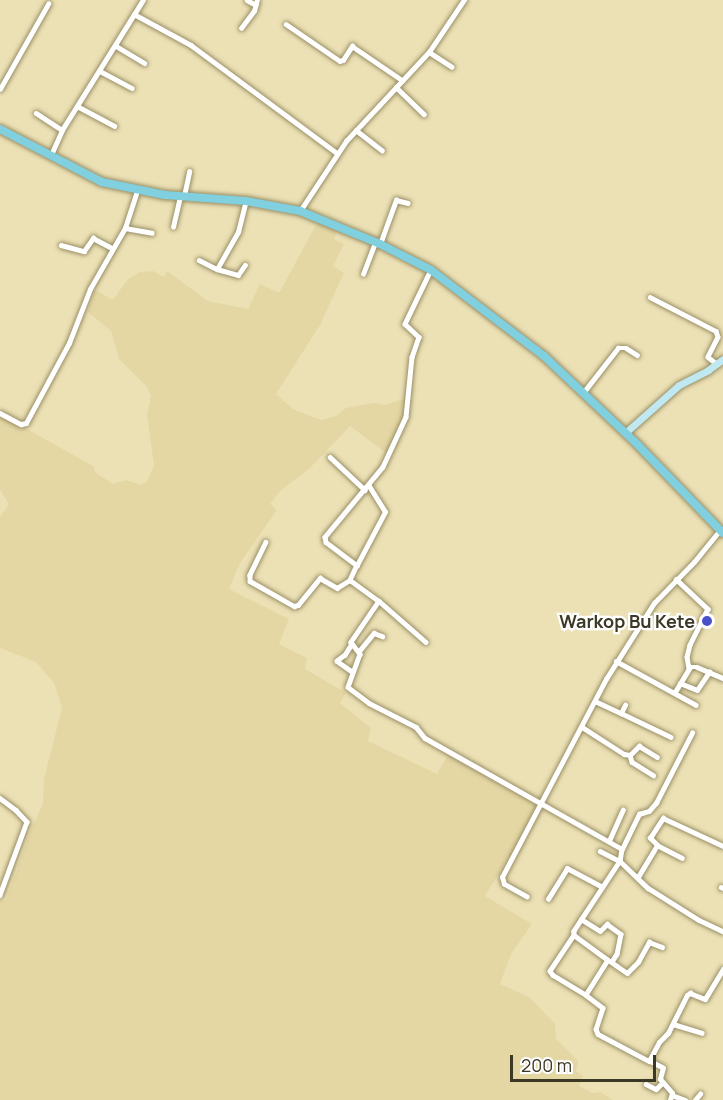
<!DOCTYPE html>
<html>
<head>
<meta charset="utf-8">
<style>
	body { margin:0 }
	#map { position:relative; width:723px; height:1100px; overflow:hidden; background:#ece1b5; font-family:Manrope,sans-serif }
	div>[style] { position:absolute }
	[style*='--x'] { left:calc(var(--x)*1px); top:calc(var(--y)*1px); width:calc(var(--w)*1px); rotate:calc(var(--a)*1deg) }
	.built>* { inset:0; background:#e4d7a4 }
	.roads { filter:drop-shadow(0 0 2px #9a8f66) drop-shadow(0 0 2px #9a8f66) }
	.street>* { height:4.5px; margin:-2.25px; padding:0 2.25px; transform-origin:2.25px; border-radius:2.25px; background:#fff }
	.secondary>* { height:7px; margin:-3.5px; padding:0 3.5px; transform-origin:3.5px; border-radius:3.5px; background:#bfe8f0 }
	.primary>* { height:8px; margin:-4px; padding:0 4px; transform-origin:4px; border-radius:4px; background:#80d0e0 }
	.dots>* { width:16px; height:16px; translate:-50% -50%; box-sizing:border-box; border:3px solid #fff; border-radius:50% }
	span { translate:-50% -50%; white-space:nowrap; text-align:center; line-height:1.15; -webkit-text-stroke:4.5px #fff; paint-order:stroke }
	.poi-label { font-size:18px; color:#3c3826; font-weight:700 }
	.right { translate:-100% -50%; text-align:right }
	.scale { position:absolute; left:510px; top:1055px; width:146px; height:27px; box-sizing:border-box; border:3px solid #3c3826; border-top:0; padding-left:8px; font-size:18px; line-height:21px; white-space:nowrap; color:#3c3826; -webkit-text-stroke:4px #fff; paint-order:stroke }
</style>
</head>
<body>
<div id="map">
	<div class="built">
		<i style="clip-path:polygon(317px 223px,337px 231px,334px 239px,344px 244px,333px 266px,344px 273px,320px 325px,276px 394px,293px 409px,321px 420px,336px 416px,346px 408px,374px 403px,384px 405px,407px 398px,406px 419px,390px 456px,350px 426px,310px 468px,280px 491px,270px 504px,277px 510px,240px 563px,229px 589px,289px 619px,279px 644px,307px 658px,305px 669px,346px 693px,340px 703px,371px 728px,368px 741px,437px 774px,449px 753px,542px 809px,516px 856px,509px 856px,485px 896px,532px 924px,511px 954px,500px 984px,529px 997px,555px 1024px,556px 1039px,578px 1061px,576px 1071px,583px 1076px,579px 1086px,593px 1093px,600px 1092px,613px 1100px,0 1100px,0 900px,6px 901px,31px 829px,43px 804px,44px 779px,62px 708px,54px 683px,36px 662px,0 648px,0 517px,9px 504px,0 490px,0 414px,93px 466px,96px 473px,113px 484px,126px 480px,141px 485px,146px 483px,154px 466px,147px 414px,151px 396px,147px 387px,119px 359px,111px 331px,88px 312px,95px 290px,113px 300px,128px 279px,140px 272px,153px 271px,164px 277px,167px 271px,208px 301px,248px 309px,260px 284px,279px 293px)"></i>
	</div>
	<div class="roads">
		<div class="street">
			<i style="--x:247;--y:0;--w:10;--a:29"></i>
			<i style="--x:134;--y:14;--w:65;--a:28.5"></i>
			<i style="--x:191;--y:45;--w:182;--a:36.5"></i>
			<i style="--x:286;--y:24;--w:65;--a:34.4"></i>
			<i style="--x:340;--y:61;--w:3;--a:-18"></i>
			<i style="--x:343;--y:60;--w:17;--a:-57"></i>
			<i style="--x:352;--y:46;--w:60;--a:34.2"></i>
			<i style="--x:241;--y:28;--w:21;--a:-53"></i>
			<i style="--x:254;--y:11;--w:11;--a:-75"></i>
			<i style="--x:116;--y:46;--w:33;--a:31"></i>
			<i style="--x:429;--y:52;--w:27;--a:33"></i>
			<i style="--x:100;--y:71;--w:36;--a:28"></i>
			<i style="--x:396;--y:87;--w:39;--a:44"></i>
			<i style="--x:0;--y:89;--w:98;--a:-60.5"></i>
			<i style="--x:79;--y:107;--w:40;--a:28"></i>
			<i style="--x:36;--y:113;--w:31;--a:33"></i>
			<i style="--x:356;--y:130;--w:33;--a:38"></i>
			<i style="--x:51;--y:155;--w:27;--a:-66"></i>
			<i style="--x:62;--y:130;--w:153;--a:-58.1"></i>
			<i style="--x:184;--y:196;--w:25;--a:-78"></i>
			<i style="--x:300;--y:211;--w:84;--a:-56.7"></i>
			<i style="--x:346;--y:141;--w:122;--a:-47"></i>
			<i style="--x:429;--y:52;--w:63;--a:-56.1"></i>
			<i style="--x:173;--y:227;--w:32;--a:-77"></i>
			<i style="--x:125;--y:228;--w:27;--a:10"></i>
			<i style="--x:380;--y:244;--w:47;--a:-70"></i>
			<i style="--x:396;--y:200;--w:12;--a:14"></i>
			<i style="--x:61;--y:245;--w:24;--a:15"></i>
			<i style="--x:84;--y:251;--w:16;--a:-55"></i>
			<i style="--x:93;--y:238;--w:21;--a:28"></i>
			<i style="--x:199;--y:260;--w:20;--a:27"></i>
			<i style="--x:217;--y:269;--w:43;--a:-60.4"></i>
			<i style="--x:238;--y:232;--w:32;--a:-76"></i>
			<i style="--x:217;--y:269;--w:22;--a:16"></i>
			<i style="--x:238;--y:275;--w:12;--a:-55"></i>
			<i style="--x:431;--y:270;--w:60;--a:115.7"></i>
			<i style="--x:405;--y:324;--w:19;--a:43"></i>
			<i style="--x:419;--y:337;--w:21;--a:109"></i>
			<i style="--x:412;--y:357;--w:60;--a:95.7"></i>
			<i style="--x:406;--y:417;--w:55;--a:114.7"></i>
			<i style="--x:383;--y:467;--w:91;--a:129.6"></i>
			<i style="--x:325;--y:537;--w:5;--a:79"></i>
			<i style="--x:326;--y:542;--w:39;--a:37"></i>
			<i style="--x:357;--y:565;--w:17;--a:115"></i>
			<i style="--x:350;--y:580;--w:36;--a:36"></i>
			<i style="--x:379;--y:601;--w:50;--a:124.3"></i>
			<i style="--x:351;--y:642;--w:15;--a:53"></i>
			<i style="--x:360;--y:654;--w:35;--a:110"></i>
			<i style="--x:348;--y:687;--w:26;--a:37"></i>
			<i style="--x:369;--y:703;--w:53;--a:27.1"></i>
			<i style="--x:416;--y:727;--w:14;--a:51"></i>
			<i style="--x:425;--y:738;--w:226;--a:29.4"></i>
			<i style="--x:622;--y:849;--w:12;--a:99"></i>
			<i style="--x:620;--y:861;--w:39;--a:44"></i>
			<i style="--x:648;--y:888;--w:60;--a:32.1"></i>
			<i style="--x:699;--y:920;--w:26;--a:25"></i>
			<i style="--x:363;--y:274;--w:34;--a:-69"></i>
			<i style="--x:650;--y:297;--w:74;--a:27.3"></i>
			<i style="--x:716;--y:331;--w:6;--a:72"></i>
			<i style="--x:718;--y:337;--w:22;--a:117"></i>
			<i style="--x:708;--y:357;--w:11;--a:38"></i>
			<i style="--x:583;--y:393;--w:57;--a:-52.1"></i>
			<i style="--x:618;--y:348;--w:8;--a:0"></i>
			<i style="--x:626;--y:348;--w:13;--a:32"></i>
			<i style="--x:0;--y:413;--w:24;--a:28"></i>
			<i style="--x:21;--y:424;--w:5;--a:-11"></i>
			<i style="--x:26;--y:423;--w:91;--a:-61.7"></i>
			<i style="--x:69;--y:343;--w:58;--a:-68.7"></i>
			<i style="--x:90;--y:289;--w:70;--a:-60.2"></i>
			<i style="--x:125;--y:228;--w:40;--a:-72"></i>
			<i style="--x:330;--y:457;--w:48;--a:43.3"></i>
			<i style="--x:266;--y:542;--w:37;--a:116"></i>
			<i style="--x:250;--y:575;--w:6;--a:90"></i>
			<i style="--x:250;--y:581;--w:51;--a:29.6"></i>
			<i style="--x:294;--y:606;--w:4;--a:-14"></i>
			<i style="--x:298;--y:605;--w:35;--a:-51"></i>
			<i style="--x:320;--y:578;--w:20;--a:30"></i>
			<i style="--x:337;--y:588;--w:15;--a:-32"></i>
			<i style="--x:357;--y:565;--w:60;--a:-62.2"></i>
			<i style="--x:385;--y:512;--w:31;--a:-122"></i>
			<i style="--x:676;--y:579;--w:44;--a:43.2"></i>
			<i style="--x:708;--y:609;--w:40;--a:116.6"></i>
			<i style="--x:690;--y:645;--w:12;--a:104"></i>
			<i style="--x:687;--y:657;--w:11;--a:80"></i>
			<i style="--x:379;--y:601;--w:62;--a:41.1"></i>
			<i style="--x:352;--y:644;--w:13;--a:122"></i>
			<i style="--x:345;--y:655;--w:10;--a:143"></i>
			<i style="--x:337;--y:661;--w:19;--a:35"></i>
			<i style="--x:360;--y:650;--w:22;--a:-51"></i>
			<i style="--x:374;--y:633;--w:9;--a:21"></i>
			<i style="--x:616;--y:661;--w:91;--a:28.8"></i>
			<i style="--x:680;--y:683;--w:18;--a:22"></i>
			<i style="--x:697;--y:690;--w:22;--a:-56"></i>
			<i style="--x:675;--y:692;--w:29;--a:-59"></i>
			<i style="--x:690;--y:667;--w:7;--a:0"></i>
			<i style="--x:697;--y:667;--w:28;--a:23"></i>
			<i style="--x:595;--y:701;--w:29;--a:25"></i>
			<i style="--x:621;--y:713;--w:9;--a:-63"></i>
			<i style="--x:621;--y:713;--w:55;--a:25.6"></i>
			<i style="--x:582;--y:727;--w:50;--a:32.7"></i>
			<i style="--x:624;--y:754;--w:6;--a:9"></i>
			<i style="--x:630;--y:755;--w:13;--a:-45"></i>
			<i style="--x:639;--y:746;--w:21;--a:31"></i>
			<i style="--x:630;--y:755;--w:7;--a:74"></i>
			<i style="--x:632;--y:762;--w:25;--a:32"></i>
			<i style="--x:0;--y:798;--w:20;--a:37"></i>
			<i style="--x:16;--y:810;--w:16;--a:47"></i>
			<i style="--x:27;--y:822;--w:78;--a:110.3"></i>
			<i style="--x:609;--y:841;--w:34;--a:-66"></i>
			<i style="--x:657;--y:845;--w:10;--a:-135"></i>
			<i style="--x:650;--y:838;--w:24;--a:-57"></i>
			<i style="--x:663;--y:818;--w:66;--a:25"></i>
			<i style="--x:622;--y:849;--w:39;--a:-64"></i>
			<i style="--x:639;--y:814;--w:10;--a:-17"></i>
			<i style="--x:649;--y:811;--w:11;--a:-49"></i>
			<i style="--x:656;--y:803;--w:79;--a:-62.8"></i>
			<i style="--x:600;--y:851;--w:22;--a:27"></i>
			<i style="--x:620;--y:861;--w:84;--a:123.3"></i>
			<i style="--x:574;--y:931;--w:4;--a:90"></i>
			<i style="--x:574;--y:935;--w:42;--a:36.3"></i>
			<i style="--x:608;--y:960;--w:41;--a:122.2"></i>
			<i style="--x:586;--y:995;--w:21;--a:37"></i>
			<i style="--x:603;--y:1008;--w:22;--a:108"></i>
			<i style="--x:596;--y:1029;--w:5;--a:68"></i>
			<i style="--x:598;--y:1034;--w:58;--a:27.9"></i>
			<i style="--x:638;--y:877;--w:37;--a:-59"></i>
			<i style="--x:657;--y:845;--w:28;--a:27"></i>
			<i style="--x:721;--y:887;--w:2;--a:27"></i>
			<i style="--x:527;--y:897;--w:26;--a:-151"></i>
			<i style="--x:504;--y:884;--w:7;--a:-106"></i>
			<i style="--x:502;--y:877;--w:224;--a:-62.3"></i>
			<i style="--x:606;--y:679;--w:90;--a:-57.7"></i>
			<i style="--x:654;--y:603;--w:57;--a:-45.7"></i>
			<i style="--x:694;--y:562;--w:41;--a:-50.9"></i>
			<i style="--x:548;--y:899;--w:36;--a:-58"></i>
			<i style="--x:567;--y:868;--w:40;--a:28"></i>
			<i style="--x:581;--y:919;--w:22;--a:32"></i>
			<i style="--x:600;--y:931;--w:10;--a:-45"></i>
			<i style="--x:607;--y:924;--w:17;--a:36"></i>
			<i style="--x:621;--y:934;--w:20;--a:101"></i>
			<i style="--x:617;--y:954;--w:9;--a:122"></i>
			<i style="--x:574;--y:935;--w:43;--a:123.7"></i>
			<i style="--x:550;--y:971;--w:5;--a:53"></i>
			<i style="--x:553;--y:975;--w:39;--a:31"></i>
			<i style="--x:610;--y:961;--w:21;--a:35"></i>
			<i style="--x:627;--y:973;--w:16;--a:-45"></i>
			<i style="--x:638;--y:962;--w:23;--a:-61"></i>
			<i style="--x:649;--y:942;--w:14;--a:21"></i>
			<i style="--x:673;--y:1024;--w:30;--a:17"></i>
			<i style="--x:646;--y:1084;--w:11;--a:27"></i>
			<i style="--x:656;--y:1089;--w:8;--a:-45"></i>
			<i style="--x:672;--y:1095;--w:14;--a:21"></i>
			<i style="--x:670;--y:1100;--w:7;--a:-74"></i>
			<i style="--x:672;--y:1093;--w:18;--a:-131"></i>
			<i style="--x:660;--y:1079;--w:11;--a:-75"></i>
			<i style="--x:663;--y:1068;--w:16;--a:-153"></i>
			<i style="--x:649;--y:1061;--w:21;--a:-62"></i>
			<i style="--x:659;--y:1042;--w:13;--a:-45"></i>
			<i style="--x:668;--y:1033;--w:42;--a:-63.4"></i>
			<i style="--x:687;--y:995;--w:4;--a:-34"></i>
			<i style="--x:690;--y:993;--w:16;--a:22"></i>
			<i style="--x:705;--y:999;--w:35;--a:-59"></i>
			<i style="--x:695;--y:1100;--w:8;--a:-50"></i>
		</div>
		<div class="secondary">
			<i style="--x:625;--y:433;--w:72;--a:-41.6"></i>
			<i style="--x:679;--y:385;--w:33;--a:-27"></i>
			<i style="--x:708;--y:370;--w:19;--a:-36"></i>
		</div>
		<div class="primary">
			<i style="--x:0;--y:129;--w:115;--a:27.5"></i>
			<i style="--x:102;--y:182;--w:64;--a:11.7"></i>
			<i style="--x:165;--y:195;--w:81;--a:4.2"></i>
			<i style="--x:246;--y:201;--w:55;--a:10.5"></i>
			<i style="--x:300;--y:211;--w:87;--a:22.4"></i>
			<i style="--x:380;--y:244;--w:57;--a:27"></i>
			<i style="--x:431;--y:270;--w:142;--a:37.3"></i>
			<i style="--x:544;--y:356;--w:129;--a:43.4"></i>
			<i style="--x:638;--y:445;--w:122;--a:46"></i>
		</div>
	</div>
	<div class="dots">
		<i style="left:707px;top:621px;background:#4b52c8"></i>
	</div>
	<div class="poi-label">
		<span class="right" style="left:695px;top:621px">Warkop Bu Kete</span>
	</div>
	<div class="scale">200 m</div>
</div>
</body>
</html>
